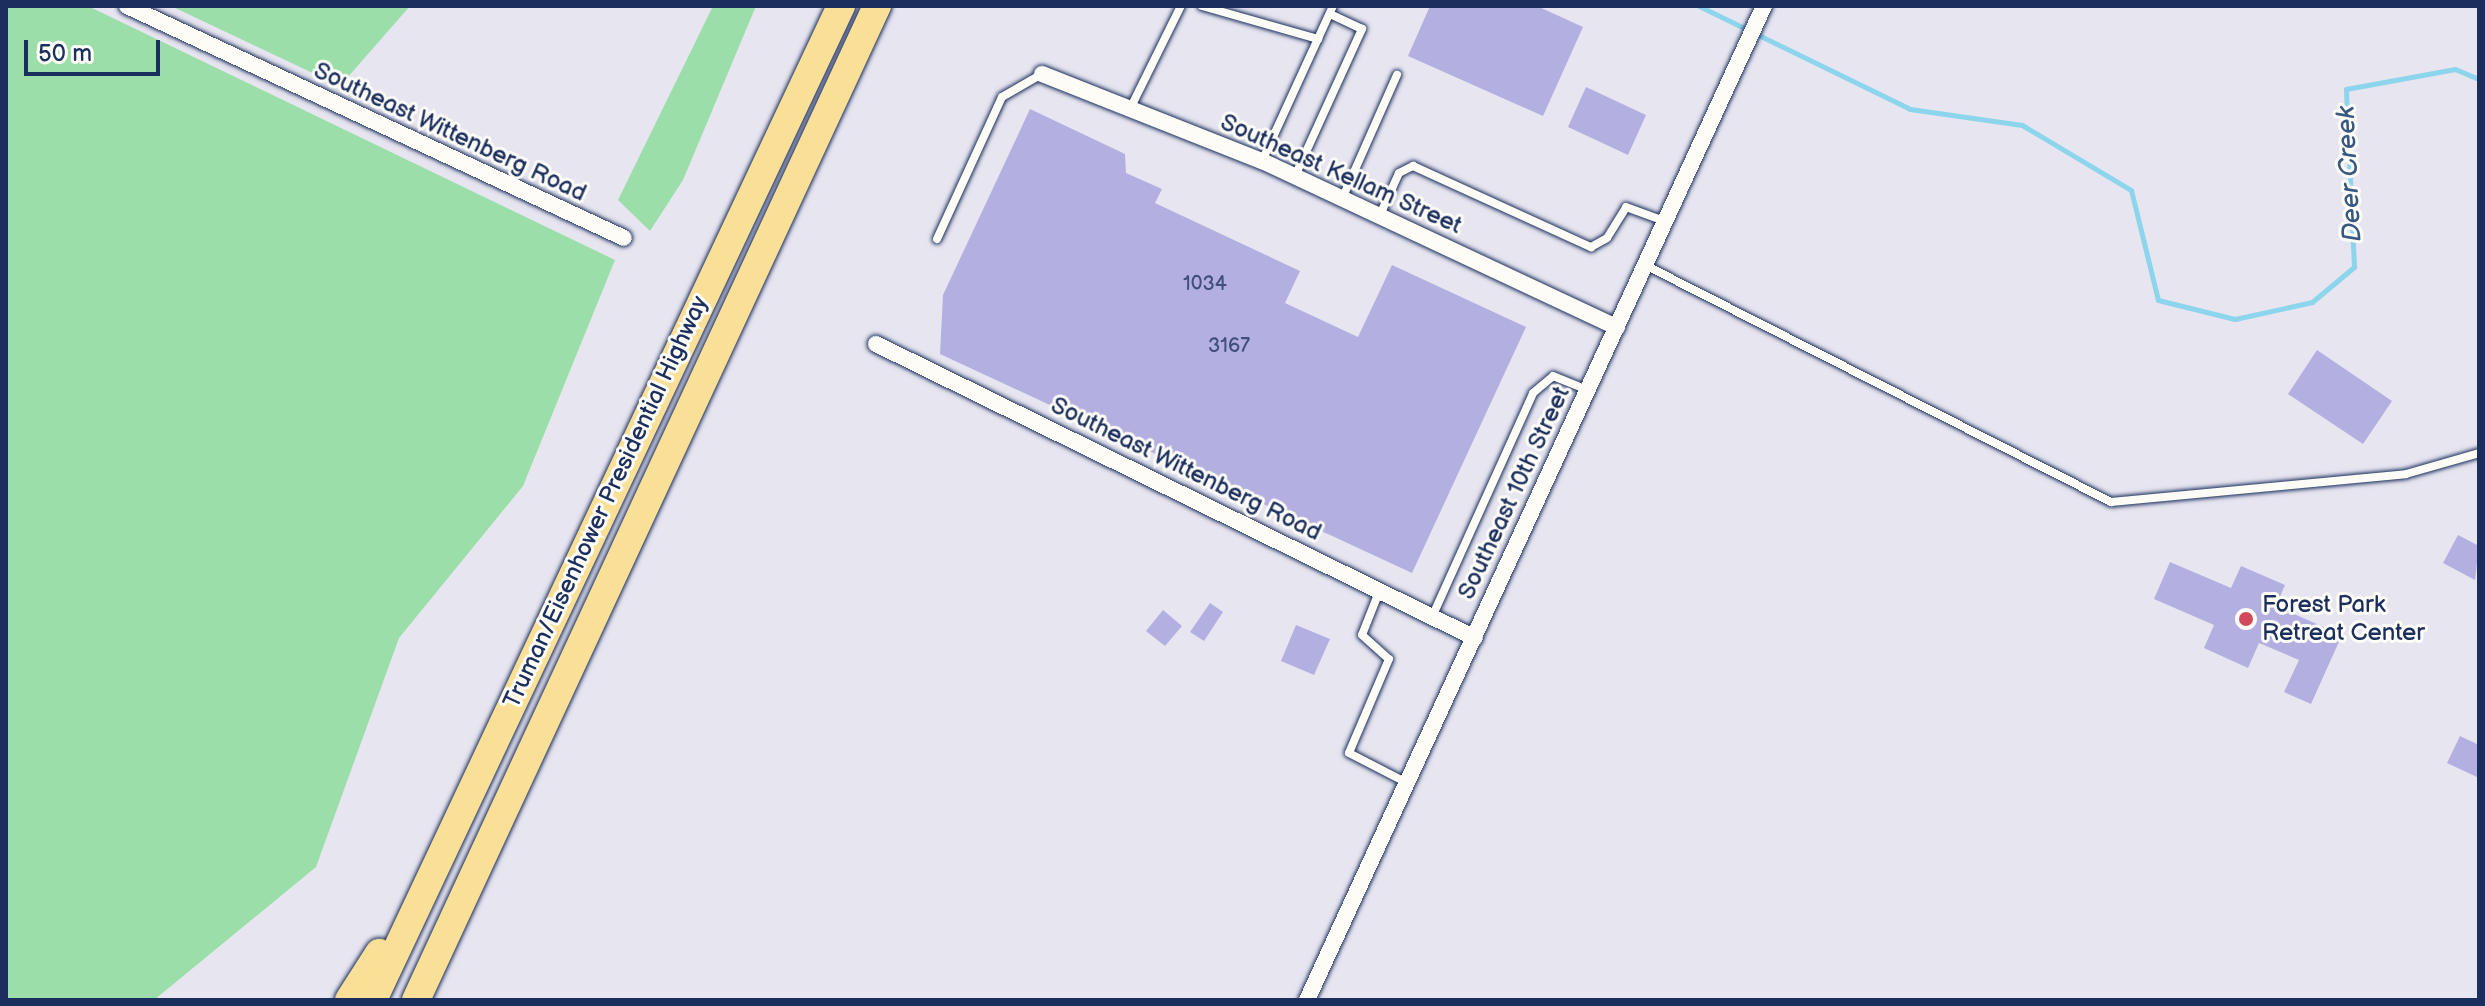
<!DOCTYPE html>
<html>
<head>
<meta charset="utf-8">
<style>
	body { margin:0 }
	#map { position:relative; width:2485px; height:1006px; overflow:hidden; background:#e7e5f0; font-family:"Balsamiq Sans",sans-serif }
	div>[style] { position:absolute }
	[style*='--x'] { left:calc(var(--x)*1px); top:calc(var(--y)*1px); width:calc(var(--w)*1px); rotate:calc(var(--a)*1deg) }
	.green>* { inset:0; background:#9cdea9 }
	.stream>* { height:5px; margin:-2.5px; padding:0 2.5px; transform-origin:2.5px; border-radius:2.5px; background:#8cd5ed }
	.building>* { inset:0; background:#b3b0e1 }
	.roads { filter:drop-shadow(0 0 2px #1b2f5e) drop-shadow(0 0 2px #1b2f5e) }
	.service>* { height:8px; margin:-4px; padding:0 4px; transform-origin:4px; border-radius:4px; background:#fdfcf7 }
	.minor>* { height:16px; margin:-8px; padding:0 8px; transform-origin:8px; border-radius:8px; background:#fdfcf7 }
	.motorway>* { height:28px; margin:-14px; padding:0 14px; transform-origin:14px; border-radius:14px; background:#fadf96 }
	.dots>* { width:22px; height:22px; translate:-50% -50%; box-sizing:border-box; border:4px solid #fdfcf7; border-radius:50% }
	span { translate:-50% -50%; white-space:nowrap; text-align:center; line-height:1.15; -webkit-text-stroke:6px #fdfcf7; paint-order:stroke }
	.number-label { font-size:20px; color:#414f7f }
	.number-label span { -webkit-text-stroke-width:0 }
	.street-label { font-size:24px; color:#1b2f5e }
	.poi-label { font-size:24px; color:#1b2f5e }
	.left { translate:0 -50%; text-align:left }
	.water-label { font-size:26px; color:#375882; font-style:italic }
	.frame { position:absolute; inset:0; border:8px solid #1b2f5e; pointer-events:none }
	.scale { position:absolute; left:24px; top:40px; width:136px; height:36px; box-sizing:border-box; border:4px solid #1b2f5e; border-top:0; padding-left:10px; font-size:24px; line-height:28px; white-space:nowrap; color:#1b2f5e; -webkit-text-stroke:6px #fdfcf7; paint-order:stroke }
</style>
</head>
<body>
<div id="map">
	<div class="green">
		<i style="clip-path:polygon(6px 6px,88px 6px,615px 260px,523px 486px,399px 638px,316px 867px,154px 1000px,6px 1000px)"></i>
		<i style="clip-path:polygon(171px 6px,410px 6px,340px 86px)"></i>
		<i style="clip-path:polygon(713px 6px,756px 6px,683px 180px,650px 231px,618px 200px)"></i>
	</div>
	<div class="stream">
		<i style="--x:1699;--y:6;--w:235;--a:26"></i>
		<i style="--x:1910;--y:109;--w:113;--a:8.1"></i>
		<i style="--x:2022;--y:125;--w:127;--a:30.8"></i>
		<i style="--x:2131;--y:190;--w:113;--a:76.2"></i>
		<i style="--x:2158;--y:300;--w:79;--a:13.9"></i>
		<i style="--x:2235;--y:319;--w:79;--a:-12.4"></i>
		<i style="--x:2312;--y:302;--w:55;--a:-39.8"></i>
		<i style="--x:2354;--y:267;--w:178;--a:-92.6"></i>
		<i style="--x:2346;--y:89;--w:111;--a:-10.4"></i>
		<i style="--x:2455;--y:69;--w:26;--a:23"></i>
	</div>
	<div class="building">
		<i style="clip-path:polygon(1430px 6px,1537px 6px,1583px 27px,1543px 116px,1408px 56px)"></i>
		<i style="clip-path:polygon(1586px 87px,1646px 115px,1628px 155px,1568px 127px)"></i>
		<i style="clip-path:polygon(1030px 109px,1125px 154px,1126px 173px,1162px 189px,1155px 203px,1300px 271px,1285px 303px,1358px 337px,1392px 265px,1526px 327px,1412px 573px,940px 354px,943px 295px)"></i>
		<i style="clip-path:polygon(2317px 350px,2392px 401px,2363px 444px,2288px 394px)"></i>
		<i style="clip-path:polygon(2458px 535px,2479px 546px,2475px 580px,2443px 563px)"></i>
		<i style="clip-path:polygon(2170px 562px,2231px 588px,2241px 566px,2285px 585px,2276px 606px,2342px 635px,2311px 704px,2284px 692px,2299px 660px,2259px 643px,2248px 668px,2204px 648px,2214px 625px,2154px 599px)"></i>
		<i style="clip-path:polygon(1210px 603px,1223px 612px,1204px 641px,1190px 632px)"></i>
		<i style="clip-path:polygon(1163px 610px,1182px 626px,1165px 646px,1146px 631px)"></i>
		<i style="clip-path:polygon(1296px 625px,1330px 639px,1314px 675px,1281px 661px)"></i>
		<i style="clip-path:polygon(2460px 736px,2479px 745px,2479px 778px,2447px 763px)"></i>
	</div>
	<div class="roads">
		<div class="service">
			<i style="--x:1202;--y:6;--w:121;--a:15.9"></i>
			<i style="--x:1130;--y:109;--w:115;--a:-63.7"></i>
			<i style="--x:1262;--y:161;--w:170;--a:-65.4"></i>
			<i style="--x:1295;--y:176;--w:162;--a:-65.5"></i>
			<i style="--x:1362;--y:29;--w:35;--a:-155"></i>
			<i style="--x:1342;--y:199;--w:136;--a:-66.1"></i>
			<i style="--x:1379;--y:217;--w:48;--a:-65.6"></i>
			<i style="--x:1399;--y:173;--w:16;--a:-27"></i>
			<i style="--x:1413;--y:166;--w:196;--a:24.5"></i>
			<i style="--x:1591;--y:247;--w:18;--a:-29"></i>
			<i style="--x:1607;--y:238;--w:36;--a:-58"></i>
			<i style="--x:1626;--y:207;--w:40;--a:20.2"></i>
			<i style="--x:937;--y:239;--w:156;--a:-65.4"></i>
			<i style="--x:1002;--y:97;--w:46;--a:-29.9"></i>
			<i style="--x:1645;--y:265;--w:523;--a:26.96"></i>
			<i style="--x:2111;--y:502;--w:296;--a:-5.4"></i>
			<i style="--x:2406;--y:474;--w:76;--a:-16"></i>
			<i style="--x:1379;--y:592;--w:46;--a:111.6"></i>
			<i style="--x:1362;--y:635;--w:36;--a:42"></i>
			<i style="--x:1389;--y:659;--w:102;--a:113.1"></i>
			<i style="--x:1349;--y:753;--w:65;--a:27.3"></i>
			<i style="--x:1432;--y:617;--w:246;--a:-65.7"></i>
			<i style="--x:1533;--y:393;--w:26;--a:-40"></i>
			<i style="--x:1553;--y:376;--w:37;--a:22"></i>
		</div>
		<div class="minor">
			<i style="--x:127;--y:6;--w:548;--a:25.02"></i>
			<i style="--x:1042;--y:74;--w:237;--a:21.6"></i>
			<i style="--x:1262;--y:161;--w:392;--a:25.1"></i>
			<i style="--x:876;--y:344;--w:667;--a:26.14"></i>
			<i style="--x:1307;--y:1000;--w:1094;--a:-65.31"></i>
		</div>
		<div class="motorway">
			<i style="--x:349;--y:1000;--w:56;--a:-57.4"></i>
			<i style="--x:373;--y:1000;--w:1099;--a:-64.79"></i>
			<i style="--x:416;--y:1000;--w:1096;--a:-65.12"></i>
		</div>
	</div>
	<div class="dots">
		<i style="left:2246px;top:619px;background:#d1495b"></i>
	</div>
	<div class="number-label">
		<span style="left:1205px;top:284px">1034</span>
		<span style="left:1229px;top:346px">3167</span>
	</div>
	<div class="street-label">
		<span style="left:450px;top:132px;rotate:25deg">Southeast Wittenberg Road</span>
		<span style="left:1341px;top:174px;rotate:24deg">Southeast Kellam Street</span>
		<span style="left:1186px;top:469px;rotate:26deg">Southeast Wittenberg Road</span>
		<span style="left:1514px;top:493px;rotate:-65deg">Southeast 10th Street</span>
		<span style="left:606px;top:502px;rotate:-65deg">Truman/Eisenhower Presidential Highway</span>
	</div>
	<div class="poi-label">
		<span class="left" style="left:2262px;top:619px">Forest Park<br>Retreat Center</span>
	</div>
	<div class="water-label">
		<span style="left:2350px;top:174px;rotate:-93deg">Deer Creek</span>
	</div>
	<div class="frame"></div>
	<div class="scale">50 m</div>
</div>
</body>
</html>
